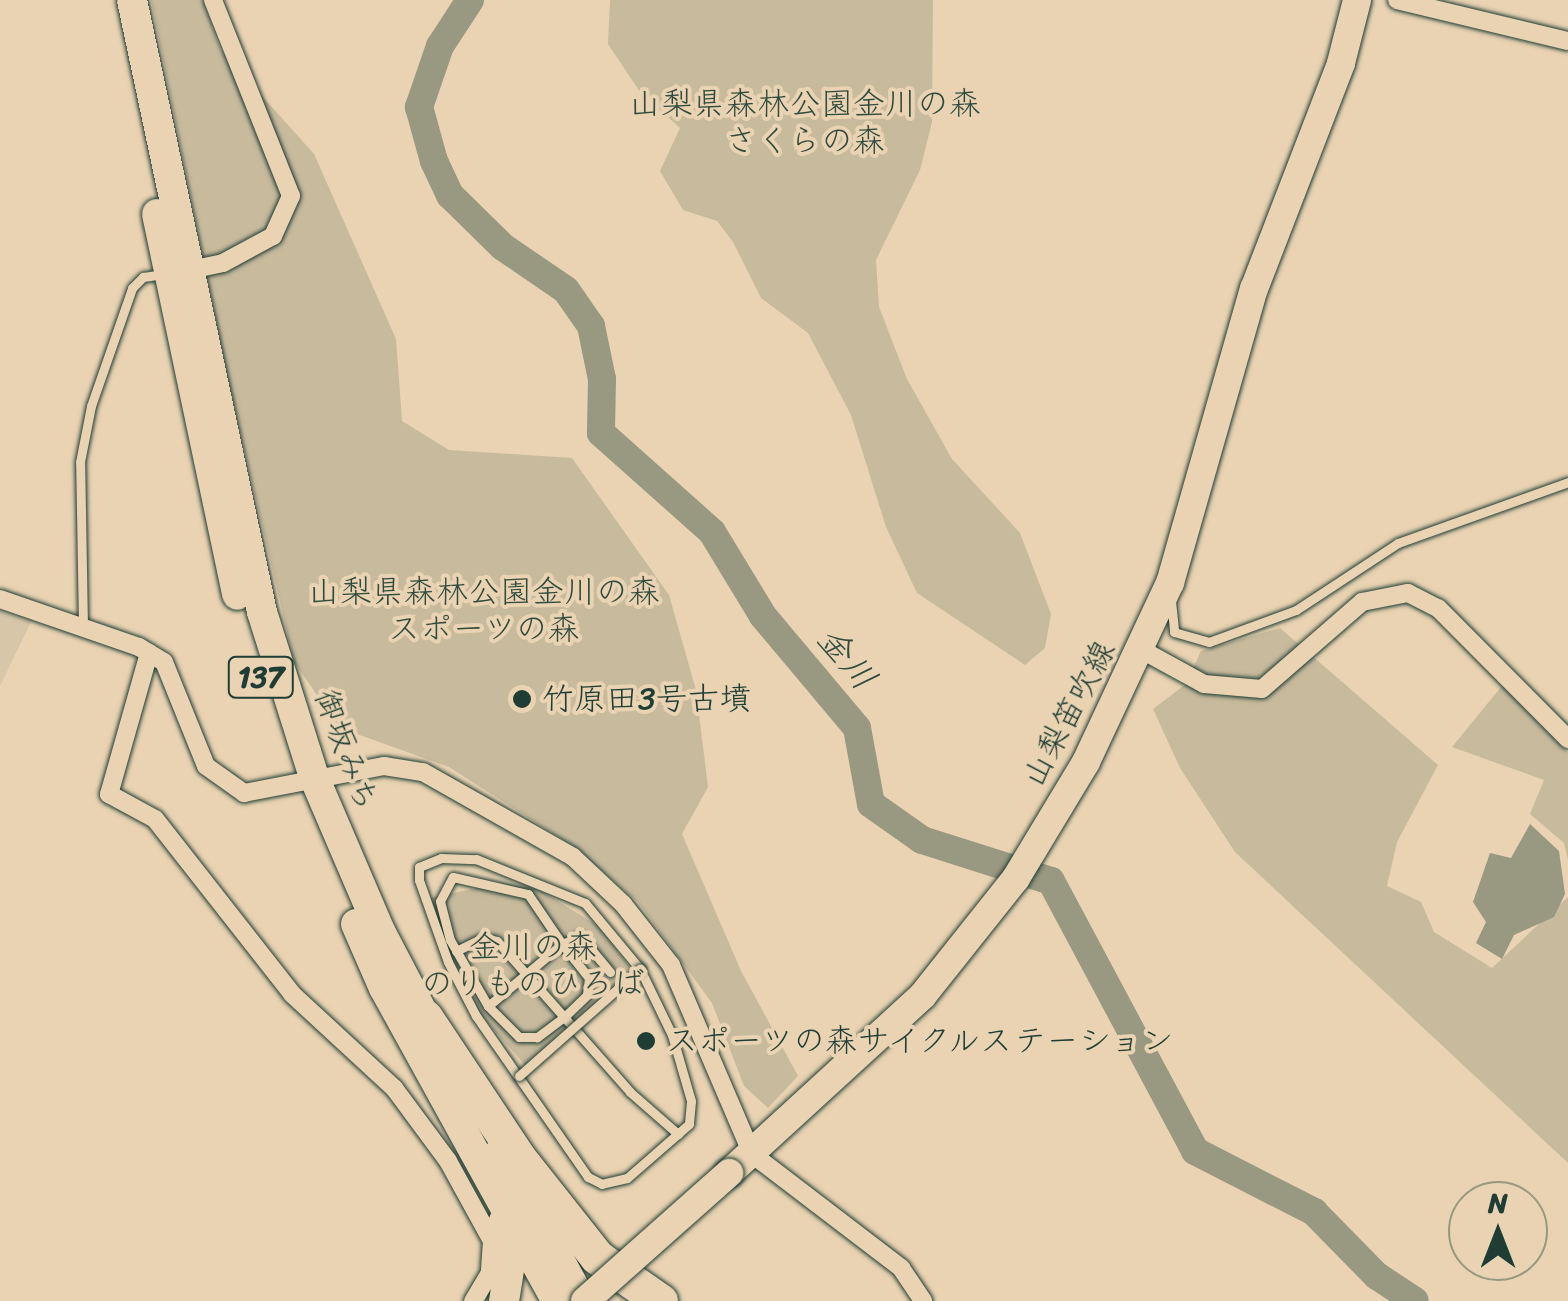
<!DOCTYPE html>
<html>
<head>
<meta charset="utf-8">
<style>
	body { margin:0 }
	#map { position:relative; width:1568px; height:1301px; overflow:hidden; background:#e9d3b2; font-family:Sriracha,"Klee One",sans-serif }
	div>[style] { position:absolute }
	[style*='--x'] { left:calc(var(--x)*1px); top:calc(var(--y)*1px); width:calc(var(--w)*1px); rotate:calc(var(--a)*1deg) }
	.built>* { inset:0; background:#d8c6a8 }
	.green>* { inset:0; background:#c8ba9d }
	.water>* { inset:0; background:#999880 }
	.river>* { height:28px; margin:-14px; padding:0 14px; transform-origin:14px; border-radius:14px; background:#999880 }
	.roads { filter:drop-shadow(0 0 2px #1f3d34) drop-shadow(0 0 2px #1f3d34) }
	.service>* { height:9px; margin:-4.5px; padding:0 4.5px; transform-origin:4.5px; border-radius:4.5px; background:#e9d3b2 }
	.minor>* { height:18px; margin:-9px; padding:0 9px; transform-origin:9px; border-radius:9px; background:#e9d3b2 }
	.secondary>* { height:28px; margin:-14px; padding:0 14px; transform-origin:14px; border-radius:14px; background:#e9d3b2 }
	.trunk>* { height:30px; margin:-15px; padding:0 15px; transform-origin:15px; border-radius:15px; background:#e9d3b2 }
	.motorway>* { height:35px; margin:-17.5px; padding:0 17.5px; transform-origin:17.5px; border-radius:17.5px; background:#e9d3b2 }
	.bridges { filter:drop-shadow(0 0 2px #1f3d34) drop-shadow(0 0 2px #1f3d34) }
	.service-bridge>* { height:9px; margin:-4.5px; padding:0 4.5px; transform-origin:4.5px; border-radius:4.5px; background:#e9d3b2 }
	.secondary-bridge>* { height:28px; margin:-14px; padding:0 14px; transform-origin:14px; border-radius:14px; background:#e9d3b2 }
	.dots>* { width:28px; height:28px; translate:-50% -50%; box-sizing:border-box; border:5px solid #e9d3b2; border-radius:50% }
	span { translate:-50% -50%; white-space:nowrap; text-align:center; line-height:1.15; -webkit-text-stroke:8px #e9d3b2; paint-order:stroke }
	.shield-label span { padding:2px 8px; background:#e9d3b2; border:2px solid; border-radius:8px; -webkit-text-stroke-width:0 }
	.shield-label { font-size:30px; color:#1f3d34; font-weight:700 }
	.park-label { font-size:32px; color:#304a3e }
	.poi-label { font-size:32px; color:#1f3d34 }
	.left { translate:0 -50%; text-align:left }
	.street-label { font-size:32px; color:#1f3d34 }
	.water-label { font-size:35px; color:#314b3f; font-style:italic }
	.north { position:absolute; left:1448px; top:1181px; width:100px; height:100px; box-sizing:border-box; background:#e9d3b2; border:2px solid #989780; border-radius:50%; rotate:0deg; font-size:28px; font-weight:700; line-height:40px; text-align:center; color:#1f3d34 }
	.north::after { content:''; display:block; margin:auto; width:35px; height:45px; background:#1f3d34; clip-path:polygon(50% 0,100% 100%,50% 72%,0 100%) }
</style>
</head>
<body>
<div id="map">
	<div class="built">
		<i style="clip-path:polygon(0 611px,31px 622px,0 686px)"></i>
	</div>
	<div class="green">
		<i style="clip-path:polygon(151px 0,203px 0,220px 49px,314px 154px,396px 339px,402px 421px,449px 450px,572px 458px,669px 595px,696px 690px,708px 787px,682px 834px,741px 971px,798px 1076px,768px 1108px,744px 1086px,712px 1003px,638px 902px,576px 848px,449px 767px,340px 728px,294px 662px,227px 374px)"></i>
		<i style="clip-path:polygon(610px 0,933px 0,932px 122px,920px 170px,876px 260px,879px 307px,907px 379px,952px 459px,1020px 533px,1051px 614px,1045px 648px,1025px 665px,917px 593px,886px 527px,851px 415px,808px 333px,761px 298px,733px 242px,717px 221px,683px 210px,660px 171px,680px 128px,640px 92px,608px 44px)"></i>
		<i style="clip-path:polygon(1280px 628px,1438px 765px,1397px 842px,1387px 886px,1421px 902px,1434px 932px,1492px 968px,1568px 897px,1568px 1163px,1235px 852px,1180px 768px,1153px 709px,1186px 684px,1201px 651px)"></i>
		<i style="clip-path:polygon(1510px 676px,1568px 753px,1568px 860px,1564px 843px,1530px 814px,1544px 780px,1452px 747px)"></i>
		<i style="clip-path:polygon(502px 883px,540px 890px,598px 926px,632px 970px,525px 1065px,480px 1014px,424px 899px)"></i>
	</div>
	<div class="water">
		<i style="clip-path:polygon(1530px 824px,1559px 851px,1565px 894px,1554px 917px,1514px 935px,1502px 959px,1476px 943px,1486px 922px,1473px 902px,1490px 853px,1511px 858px)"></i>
	</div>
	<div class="river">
		<i style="--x:470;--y:0;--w:55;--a:123.1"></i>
		<i style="--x:440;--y:46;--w:65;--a:109"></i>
		<i style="--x:419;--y:107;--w:56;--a:74.5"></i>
		<i style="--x:434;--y:161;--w:38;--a:65"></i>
		<i style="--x:450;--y:195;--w:74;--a:44.5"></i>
		<i style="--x:503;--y:247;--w:76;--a:34.3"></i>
		<i style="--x:566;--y:290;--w:44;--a:55.2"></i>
		<i style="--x:591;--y:326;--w:54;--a:78.3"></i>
		<i style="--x:602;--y:379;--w:54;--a:91.1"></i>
		<i style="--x:601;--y:433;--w:149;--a:41.7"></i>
		<i style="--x:712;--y:532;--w:98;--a:58.7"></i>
		<i style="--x:763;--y:616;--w:146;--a:50"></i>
		<i style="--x:857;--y:728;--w:77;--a:79.6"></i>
		<i style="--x:871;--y:804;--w:62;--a:35.2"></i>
		<i style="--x:922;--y:840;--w:135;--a:17.6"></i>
		<i style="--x:1051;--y:881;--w:306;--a:61.9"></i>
		<i style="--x:1195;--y:1151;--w:134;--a:27.1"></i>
		<i style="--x:1314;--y:1212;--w:90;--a:45.5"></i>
		<i style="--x:1377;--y:1276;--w:45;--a:33.3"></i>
	</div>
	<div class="roads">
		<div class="service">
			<i style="--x:1171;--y:601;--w:31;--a:84"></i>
			<i style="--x:1174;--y:632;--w:36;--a:16"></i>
			<i style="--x:1209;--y:642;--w:93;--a:-20.2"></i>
			<i style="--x:1296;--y:610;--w:122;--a:-33.3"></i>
			<i style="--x:1398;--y:543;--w:181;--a:-19.7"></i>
			<i style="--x:83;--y:626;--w:164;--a:-91"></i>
			<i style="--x:80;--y:462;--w:57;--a:-78.9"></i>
			<i style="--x:91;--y:406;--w:125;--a:-70.8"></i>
			<i style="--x:132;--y:288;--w:16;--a:-45"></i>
			<i style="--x:143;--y:277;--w:21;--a:-8"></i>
			<i style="--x:441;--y:858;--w:35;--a:2"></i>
			<i style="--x:476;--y:859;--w:118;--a:22"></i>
			<i style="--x:585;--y:903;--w:86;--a:50.2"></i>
			<i style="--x:640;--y:969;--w:73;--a:64.1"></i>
			<i style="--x:672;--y:1035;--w:69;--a:73.9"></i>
			<i style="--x:691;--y:1101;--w:23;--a:95"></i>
			<i style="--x:689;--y:1124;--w:82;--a:138.9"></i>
			<i style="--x:627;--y:1178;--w:26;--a:167"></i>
			<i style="--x:602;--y:1184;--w:16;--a:-153"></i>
			<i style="--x:588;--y:1177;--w:196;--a:-124.8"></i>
			<i style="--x:476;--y:1016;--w:61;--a:-117.4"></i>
			<i style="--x:448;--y:962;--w:87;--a:-109.5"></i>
			<i style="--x:419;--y:880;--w:13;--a:-90"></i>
			<i style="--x:419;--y:867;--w:24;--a:-22"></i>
			<i style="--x:456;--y:951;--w:30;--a:-26"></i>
			<i style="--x:483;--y:938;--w:14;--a:12"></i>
			<i style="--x:497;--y:941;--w:201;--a:48.6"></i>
			<i style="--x:630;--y:1092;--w:64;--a:41.2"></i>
			<i style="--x:488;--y:1006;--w:97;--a:-40"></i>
			<i style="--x:562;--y:944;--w:43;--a:51.5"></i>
			<i style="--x:589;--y:978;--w:17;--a:97"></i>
			<i style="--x:587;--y:995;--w:32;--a:136"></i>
			<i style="--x:564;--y:1017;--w:34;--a:143"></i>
			<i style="--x:537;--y:1037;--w:18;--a:180"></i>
			<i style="--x:519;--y:1037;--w:44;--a:-135"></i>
			<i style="--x:488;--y:1006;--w:76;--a:-119.9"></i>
			<i style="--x:450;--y:940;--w:40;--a:-104.4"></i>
			<i style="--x:440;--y:901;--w:27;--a:-62"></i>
			<i style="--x:453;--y:877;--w:77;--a:12.8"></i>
			<i style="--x:528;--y:894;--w:60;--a:55.8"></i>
			<i style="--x:562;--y:944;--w:20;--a:-24"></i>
			<i style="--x:580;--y:936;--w:47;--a:50.2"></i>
		</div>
		<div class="minor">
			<i style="--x:1397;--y:0;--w:176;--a:13.5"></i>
			<i style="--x:190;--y:270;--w:34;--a:-12"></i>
			<i style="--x:223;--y:263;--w:57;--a:-28.4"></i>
			<i style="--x:273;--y:236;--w:44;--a:-65.8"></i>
			<i style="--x:291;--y:196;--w:211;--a:-111.7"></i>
			<i style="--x:0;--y:599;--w:147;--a:19.1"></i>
			<i style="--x:139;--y:647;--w:29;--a:31"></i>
			<i style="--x:164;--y:662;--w:112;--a:68"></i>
			<i style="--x:206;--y:766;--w:47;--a:35.4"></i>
			<i style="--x:244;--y:793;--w:143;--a:-10.9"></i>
			<i style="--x:384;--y:766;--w:39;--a:9"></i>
			<i style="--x:423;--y:772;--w:172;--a:29.5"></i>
			<i style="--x:573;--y:857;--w:69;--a:43.2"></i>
			<i style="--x:623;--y:904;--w:78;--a:51.8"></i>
			<i style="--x:671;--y:965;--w:206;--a:66.8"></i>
			<i style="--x:752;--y:1154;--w:188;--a:37.4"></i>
			<i style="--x:901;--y:1268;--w:40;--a:56"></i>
			<i style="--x:1142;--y:650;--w:71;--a:28.7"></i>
			<i style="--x:1204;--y:684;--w:58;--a:4.9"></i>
			<i style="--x:1262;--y:689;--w:133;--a:-41"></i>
			<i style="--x:1362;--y:602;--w:47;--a:-11.1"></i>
			<i style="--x:1408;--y:593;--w:34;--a:27"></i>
			<i style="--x:1438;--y:608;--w:185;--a:45.2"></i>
			<i style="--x:149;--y:653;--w:147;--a:105.8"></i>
			<i style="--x:109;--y:794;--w:52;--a:28.5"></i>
			<i style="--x:155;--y:819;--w:222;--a:51.9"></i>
			<i style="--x:292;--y:994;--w:139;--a:42.7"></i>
			<i style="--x:394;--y:1088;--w:91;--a:53.5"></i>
			<i style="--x:448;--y:1161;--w:91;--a:61.2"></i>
			<i style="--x:492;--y:1241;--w:32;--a:94"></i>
			<i style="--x:490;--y:1273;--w:33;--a:121"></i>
		</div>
		<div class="secondary">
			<i style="--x:729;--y:1173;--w:263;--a:-42.5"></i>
			<i style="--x:923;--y:995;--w:149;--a:-51.5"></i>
			<i style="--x:1016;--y:878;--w:135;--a:-58.9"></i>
			<i style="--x:1086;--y:762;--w:198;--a:-64.9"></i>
			<i style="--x:1170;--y:583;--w:306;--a:-74.1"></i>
			<i style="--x:1254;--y:289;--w:242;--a:-68.9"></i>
			<i style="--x:1341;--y:63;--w:65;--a:-75.7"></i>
		</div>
		<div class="trunk">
			<i style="--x:132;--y:0;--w:626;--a:78.01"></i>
			<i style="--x:262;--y:612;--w:173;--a:72.5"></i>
			<i style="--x:314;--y:777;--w:168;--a:66.8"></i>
			<i style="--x:380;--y:931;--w:121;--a:62.4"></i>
			<i style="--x:157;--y:214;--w:389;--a:78.1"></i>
			<i style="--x:356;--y:924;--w:70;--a:66.4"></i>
			<i style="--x:384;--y:988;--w:358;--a:61.1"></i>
			<i style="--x:500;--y:1152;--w:170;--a:61.2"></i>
			<i style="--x:504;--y:1221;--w:38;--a:79"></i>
			<i style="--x:511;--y:1258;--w:44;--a:99.2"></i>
		</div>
		<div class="motorway">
			<i style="--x:425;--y:1017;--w:168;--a:56.4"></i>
			<i style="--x:518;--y:1157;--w:127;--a:51.7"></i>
			<i style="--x:597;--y:1257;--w:77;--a:34.9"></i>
		</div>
	</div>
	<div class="bridges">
		<div class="service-bridge">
			<i style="--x:519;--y:1076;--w:162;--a:-41.5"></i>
		</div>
		<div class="secondary-bridge">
			<i style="--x:585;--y:1301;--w:193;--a:-41.6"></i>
		</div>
	</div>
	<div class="dots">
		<i style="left:522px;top:699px;background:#1f3d34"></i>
		<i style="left:646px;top:1041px;background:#1f3d34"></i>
	</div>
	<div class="shield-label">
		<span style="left:261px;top:677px">137</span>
	</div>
	<div class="park-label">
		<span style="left:805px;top:123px">山梨県森林公園金川の森<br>さくらの森</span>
		<span style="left:484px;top:611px">山梨県森林公園金川の森<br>スポーツの森</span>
		<span style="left:533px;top:966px">金川の森<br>のりものひろば</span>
	</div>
	<div class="poi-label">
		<span class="left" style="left:542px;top:699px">竹原田3号古墳</span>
		<span class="left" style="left:666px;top:1041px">スポーツの森サイクルステーション</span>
	</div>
	<div class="street-label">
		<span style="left:1069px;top:714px;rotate:-62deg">山梨笛吹線</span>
		<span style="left:346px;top:750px;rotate:70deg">御坂みち</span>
	</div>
	<div class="water-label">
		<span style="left:847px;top:658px;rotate:50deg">金川</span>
	</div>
	<div class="north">N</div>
</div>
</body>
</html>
